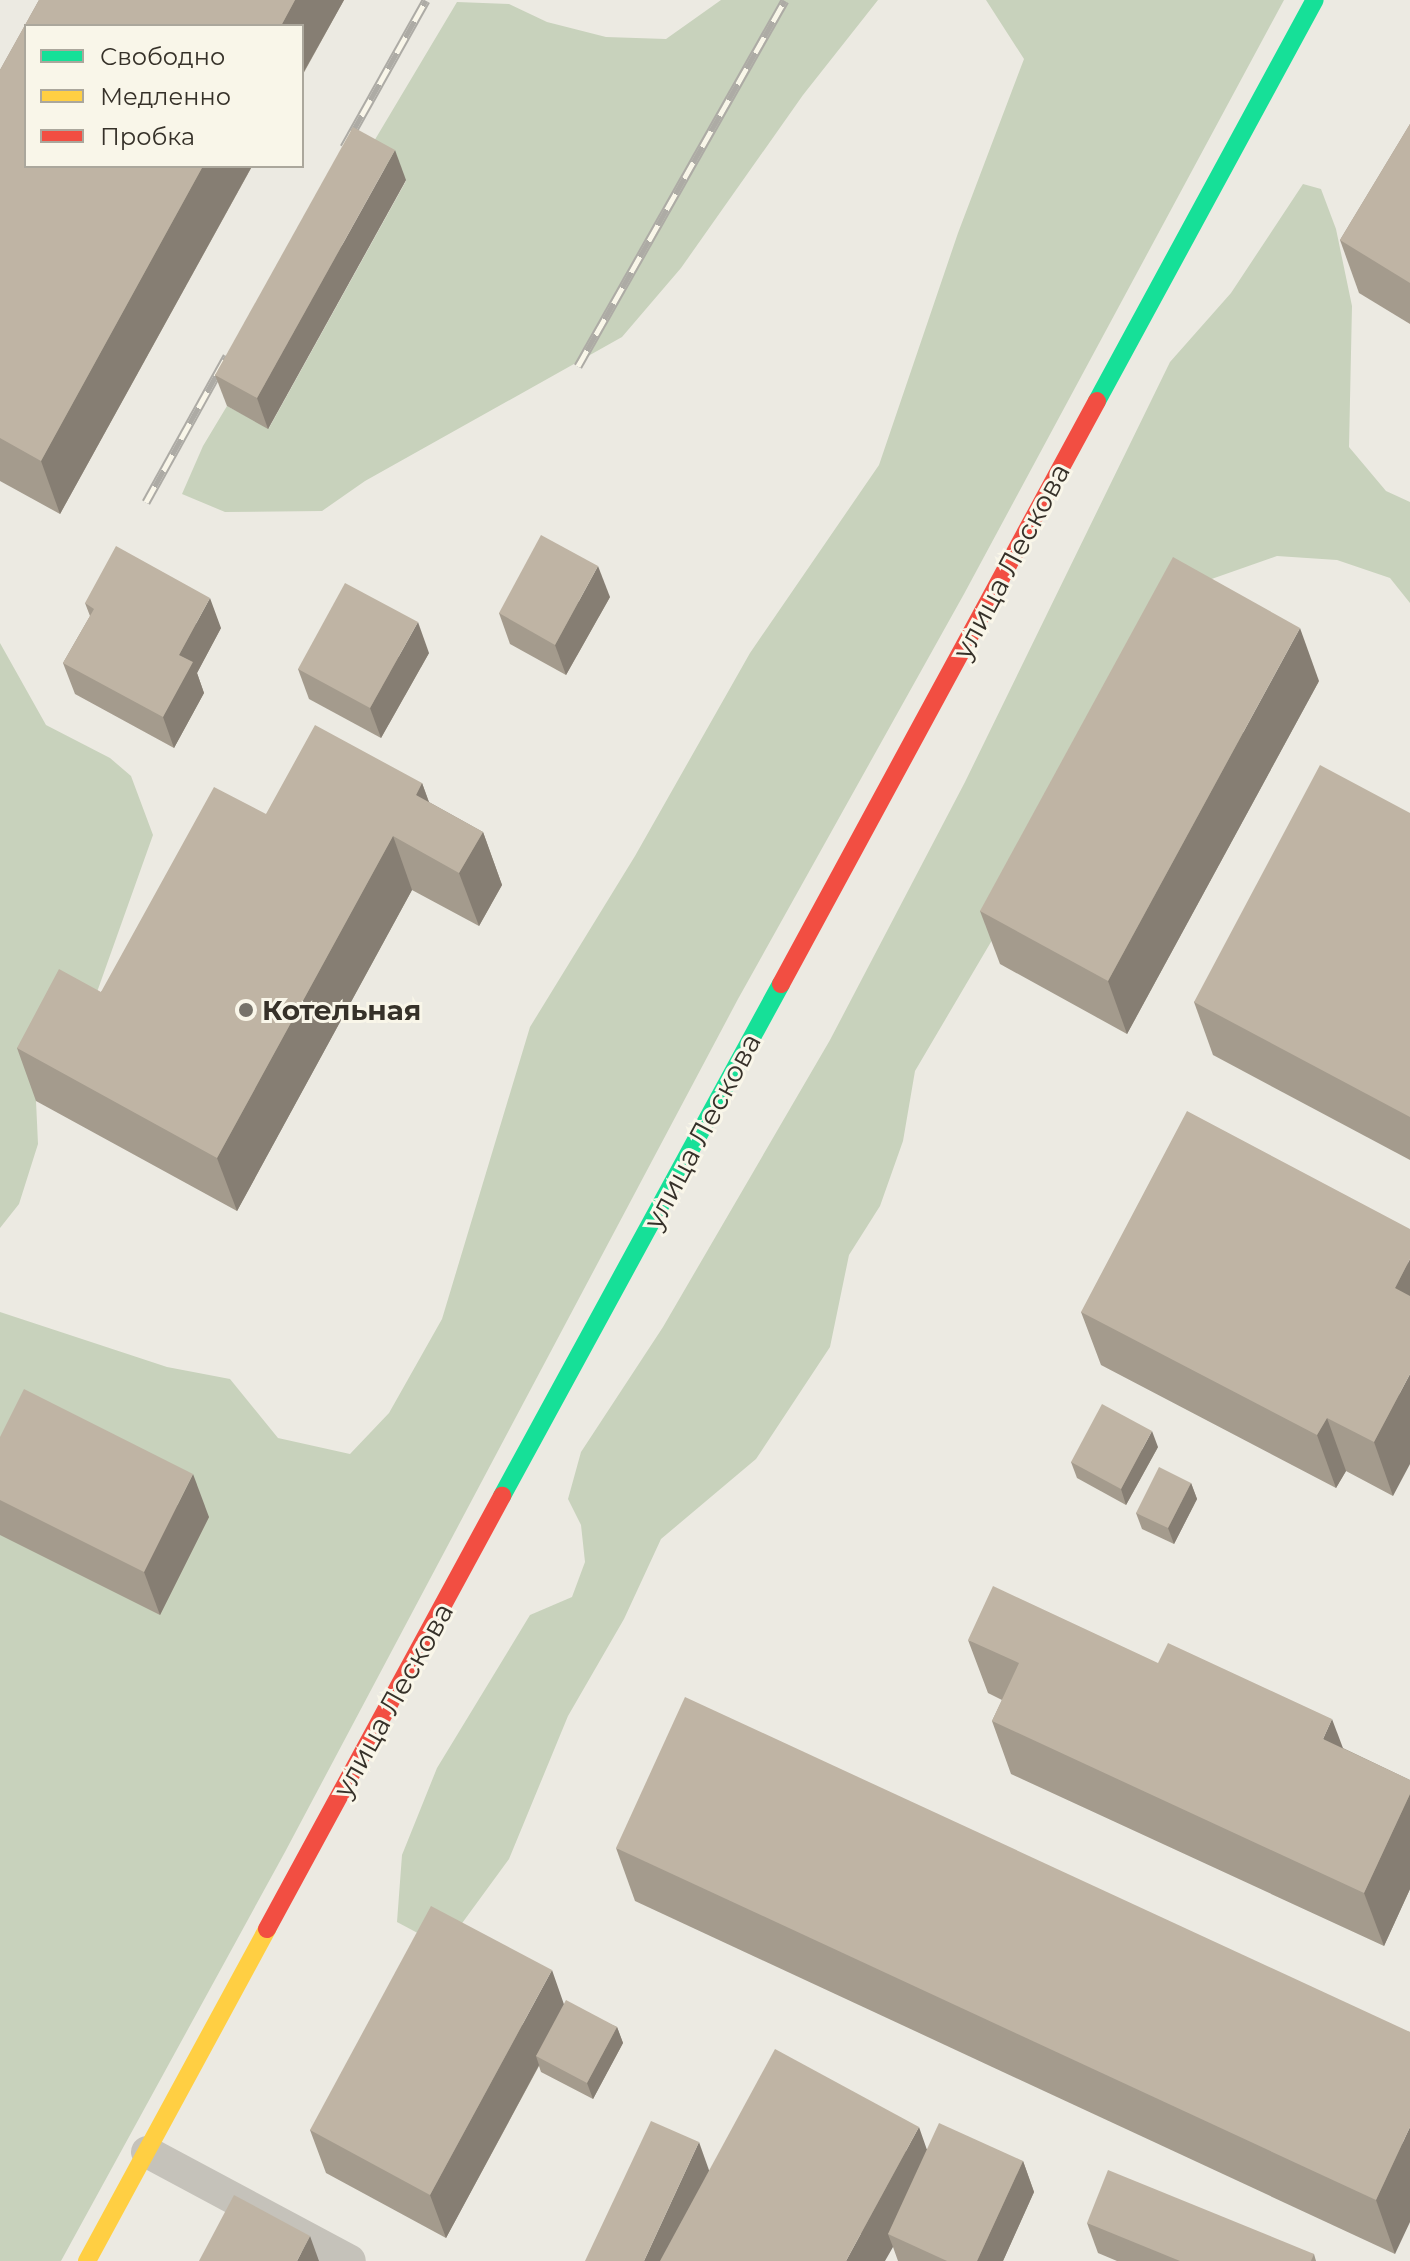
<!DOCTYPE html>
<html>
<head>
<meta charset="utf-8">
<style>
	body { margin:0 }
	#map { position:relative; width:1410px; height:2261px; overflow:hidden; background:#eceae2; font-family:Montserrat,sans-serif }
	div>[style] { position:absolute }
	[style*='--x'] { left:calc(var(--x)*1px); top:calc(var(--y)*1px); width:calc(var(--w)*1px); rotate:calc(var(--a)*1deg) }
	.green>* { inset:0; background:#c8d2bc }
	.lane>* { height:32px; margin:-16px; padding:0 16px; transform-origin:16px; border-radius:16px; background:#c5c2ba }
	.fast>* { height:18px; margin:-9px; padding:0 9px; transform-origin:9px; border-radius:9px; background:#16e098 }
	.slow>* { height:18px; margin:-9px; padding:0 9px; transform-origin:9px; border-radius:9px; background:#ffcf43 }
	.jam>* { height:18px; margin:-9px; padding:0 9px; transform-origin:9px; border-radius:9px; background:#f24e42 }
	.rail>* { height:9px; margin-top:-4.5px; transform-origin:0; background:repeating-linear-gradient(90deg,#f9f6e9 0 18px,#adaba5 0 36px); box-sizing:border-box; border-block:2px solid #adaba5 }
	.wall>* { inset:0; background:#a49b8d }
	.shaded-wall>* { inset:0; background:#867e73 }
	.building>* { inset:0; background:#bfb4a4 }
	.dots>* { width:22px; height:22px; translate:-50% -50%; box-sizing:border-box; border:4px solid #f9f6e9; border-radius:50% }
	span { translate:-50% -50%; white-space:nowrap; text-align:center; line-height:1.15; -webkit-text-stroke:6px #f9f6e9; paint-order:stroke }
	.street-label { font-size:28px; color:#363129 }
	.poi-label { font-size:28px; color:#363129; font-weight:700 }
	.left { translate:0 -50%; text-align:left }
	.legend { position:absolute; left:24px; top:24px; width:280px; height:144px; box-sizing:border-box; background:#f9f6e9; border:2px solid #aba79c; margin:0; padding:10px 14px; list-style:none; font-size:24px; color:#363129 }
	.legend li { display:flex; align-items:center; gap:16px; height:40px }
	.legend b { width:40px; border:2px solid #aba79c }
</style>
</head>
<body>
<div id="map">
	<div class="green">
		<i style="clip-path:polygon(721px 0,878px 0,803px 95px,681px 268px,622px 337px,365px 481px,322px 511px,225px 512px,182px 494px,203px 446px,227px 406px,269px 428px,406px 181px,364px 158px,457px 2px,509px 4px,547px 22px,606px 37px,666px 39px)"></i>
		<i style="clip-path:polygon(986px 0,1284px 0,964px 594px,738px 999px,285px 1852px,61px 2261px,0 2261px,0 1312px,167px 1367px,230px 1379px,278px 1438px,350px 1454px,389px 1413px,442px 1319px,530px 1027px,635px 856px,750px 653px,879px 465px,958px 233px,1024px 59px)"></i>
		<i style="clip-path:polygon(1303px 184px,1321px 189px,1336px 229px,1352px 306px,1349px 447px,1386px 491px,1410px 502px,1410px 603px,1390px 578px,1337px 560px,1277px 556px,1203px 582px,915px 1071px,903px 1141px,880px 1206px,849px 1255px,830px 1347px,756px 1459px,661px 1539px,624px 1619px,568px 1716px,509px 1859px,460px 1926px,427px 1938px,397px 1922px,402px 1855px,437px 1768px,530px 1615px,572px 1597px,585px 1562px,581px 1525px,568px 1499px,581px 1452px,663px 1327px,830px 1040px,965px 782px,1170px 362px,1231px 293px)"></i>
		<i style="clip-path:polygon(0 643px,46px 725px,110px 758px,131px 776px,153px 835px,92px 1006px,36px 1101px,38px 1144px,19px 1204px,0 1228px)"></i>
	</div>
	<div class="lane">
		<i style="--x:147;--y:2152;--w:230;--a:28.2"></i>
	</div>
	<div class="fast">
		<i style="--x:1097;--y:401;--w:456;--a:-61.5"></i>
		<i style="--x:502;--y:1496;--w:583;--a:-61.41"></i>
	</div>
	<div class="slow">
		<i style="--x:87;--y:2261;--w:378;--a:-61.5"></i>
	</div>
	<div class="jam">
		<i style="--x:781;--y:984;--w:663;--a:-61.54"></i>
		<i style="--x:267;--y:1929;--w:493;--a:-61.5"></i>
	</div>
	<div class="rail">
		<i style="--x:344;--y:147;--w:168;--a:-60.8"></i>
		<i style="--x:578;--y:366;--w:420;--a:-60.5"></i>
		<i style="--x:146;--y:502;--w:167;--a:-61"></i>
	</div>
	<div class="wall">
		<i style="clip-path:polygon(39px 0,344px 0,60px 514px,0 481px,0 70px)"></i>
		<i style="clip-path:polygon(1410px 124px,1410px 324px,1359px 293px,1340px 240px)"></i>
		<i style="clip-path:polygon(406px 180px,268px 429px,227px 406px,215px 375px)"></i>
		<i style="clip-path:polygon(610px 597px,566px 675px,510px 644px,499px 613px)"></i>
		<i style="clip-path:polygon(85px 603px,221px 628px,197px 673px,204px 693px,174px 748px,75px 694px,63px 663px,90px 616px)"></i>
		<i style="clip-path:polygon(429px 653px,381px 738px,309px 699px,298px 669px)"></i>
		<i style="clip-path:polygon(1319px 681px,1127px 1034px,1000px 964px,980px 911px)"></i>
		<i style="clip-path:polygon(422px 783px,429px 802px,483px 832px,502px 885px,479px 926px,412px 890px,237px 1211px,36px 1101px,17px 1048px,101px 992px,266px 814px)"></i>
		<i style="clip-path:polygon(1410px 813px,1410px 1160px,1213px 1055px,1194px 1002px)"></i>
		<i style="clip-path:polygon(1410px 1229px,1393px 1496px,1346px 1471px,1336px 1488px,1101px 1365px,1081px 1312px)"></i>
		<i style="clip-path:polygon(0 1437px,209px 1517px,160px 1615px,0 1535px)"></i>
		<i style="clip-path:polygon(1158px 1447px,1126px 1505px,1077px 1478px,1071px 1462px)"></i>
		<i style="clip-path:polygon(1191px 1483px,1197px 1499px,1174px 1544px,1142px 1529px,1136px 1513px)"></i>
		<i style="clip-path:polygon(968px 1640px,1343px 1748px,1410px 1780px,1410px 1889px,1384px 1946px,1011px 1774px,992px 1721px,1002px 1700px,988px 1693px)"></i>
		<i style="clip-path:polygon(616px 1848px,1410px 2032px,1395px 2254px,635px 1901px)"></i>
		<i style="clip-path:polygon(564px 2004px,617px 2027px,623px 2043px,593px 2099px,541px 2072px,539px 2066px,446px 2238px,326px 2173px,310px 2130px)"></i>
		<i style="clip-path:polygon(927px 2149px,1023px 2161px,1034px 2192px,1003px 2261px,898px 2261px,893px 2247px,709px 2170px)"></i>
		<i style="clip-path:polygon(1087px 2223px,1314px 2254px,1316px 2261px,1117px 2261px,1098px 2253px)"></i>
	</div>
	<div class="shaded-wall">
		<i style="clip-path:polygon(295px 0,344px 0,302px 75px,302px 26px,281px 26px)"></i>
		<i style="clip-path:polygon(395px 150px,406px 180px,268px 429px,257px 398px)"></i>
		<i style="clip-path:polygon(203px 166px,252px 166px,60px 514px,41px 461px)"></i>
		<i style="clip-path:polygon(598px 566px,610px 597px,566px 675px,555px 645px)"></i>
		<i style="clip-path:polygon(210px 598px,221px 628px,197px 673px,204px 693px,174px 748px,163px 717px,179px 655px)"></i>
		<i style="clip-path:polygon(418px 622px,429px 653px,381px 738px,370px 708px)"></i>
		<i style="clip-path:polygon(1300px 628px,1319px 681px,1127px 1034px,1108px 981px)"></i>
		<i style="clip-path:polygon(422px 783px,441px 836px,416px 795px)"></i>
		<i style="clip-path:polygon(483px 832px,502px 885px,479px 926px,459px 873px)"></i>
		<i style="clip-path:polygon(393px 836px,412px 890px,237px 1211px,217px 1158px)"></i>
		<i style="clip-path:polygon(1410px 1259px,1410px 1329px,1395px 1288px)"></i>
		<i style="clip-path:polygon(1410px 1374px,1410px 1464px,1393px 1496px,1374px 1442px)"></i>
		<i style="clip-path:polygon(1327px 1418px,1346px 1471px,1336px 1488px,1317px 1435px)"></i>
		<i style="clip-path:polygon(1152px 1431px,1158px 1447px,1126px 1505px,1121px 1489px)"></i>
		<i style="clip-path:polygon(193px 1474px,209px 1517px,160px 1615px,144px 1572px)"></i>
		<i style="clip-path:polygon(1191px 1483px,1197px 1499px,1174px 1544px,1168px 1528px)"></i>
		<i style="clip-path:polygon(1332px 1719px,1352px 1772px,1323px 1739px)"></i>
		<i style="clip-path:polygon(1410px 1794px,1410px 1889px,1384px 1946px,1364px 1893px)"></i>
		<i style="clip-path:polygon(552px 1970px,567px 2013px,536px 2056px,539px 2065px,446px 2238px,430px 2195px)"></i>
		<i style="clip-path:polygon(617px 2027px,623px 2043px,593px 2099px,587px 2083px)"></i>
		<i style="clip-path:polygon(919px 2127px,934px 2170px,888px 2234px,893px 2247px,885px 2261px,846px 2261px)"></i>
		<i style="clip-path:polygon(1410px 2127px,1410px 2222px,1395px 2254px,1376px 2200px)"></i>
		<i style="clip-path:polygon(699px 2142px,710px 2173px,669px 2261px,644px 2261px)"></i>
		<i style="clip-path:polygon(1023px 2161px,1034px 2192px,1003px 2261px,977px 2261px)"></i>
		<i style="clip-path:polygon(310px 2236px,319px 2261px,297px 2261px)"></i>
	</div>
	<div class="building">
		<i style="clip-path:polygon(39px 0,295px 0,281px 26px,26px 26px,26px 166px,203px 166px,41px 461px,0 438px,0 70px)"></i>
		<i style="clip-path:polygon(1410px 124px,1410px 283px,1340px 240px)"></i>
		<i style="clip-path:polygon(353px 127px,395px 150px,257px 398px,215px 375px)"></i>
		<i style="clip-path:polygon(541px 535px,598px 566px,555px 645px,499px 613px)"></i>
		<i style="clip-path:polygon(116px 546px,210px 598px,179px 655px,193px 662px,163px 717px,63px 663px,94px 609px,85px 603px)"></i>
		<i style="clip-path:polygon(1173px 557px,1300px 628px,1108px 981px,980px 911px)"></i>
		<i style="clip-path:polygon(345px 583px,418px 622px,370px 708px,298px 669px)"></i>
		<i style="clip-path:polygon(315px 725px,422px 783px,416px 795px,483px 832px,459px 873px,393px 836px,217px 1158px,17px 1048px,59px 969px,101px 992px,214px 787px,266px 814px)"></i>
		<i style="clip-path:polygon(1320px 765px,1410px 813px,1410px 1117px,1194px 1002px)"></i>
		<i style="clip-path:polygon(1187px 1111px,1410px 1229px,1410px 1259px,1395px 1288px,1410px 1296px,1410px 1374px,1374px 1442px,1327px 1418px,1317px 1435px,1081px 1312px)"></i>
		<i style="clip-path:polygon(24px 1389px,193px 1474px,144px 1572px,0 1500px,0 1437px)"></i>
		<i style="clip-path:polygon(1102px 1404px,1152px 1431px,1121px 1489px,1071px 1462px)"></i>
		<i style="clip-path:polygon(1159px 1467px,1191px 1483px,1168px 1528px,1136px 1513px)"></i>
		<i style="clip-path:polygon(993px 1586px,1158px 1663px,1168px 1643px,1332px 1719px,1323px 1739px,1410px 1780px,1410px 1794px,1364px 1893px,992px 1721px,1019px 1663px,968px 1640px)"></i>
		<i style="clip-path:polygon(685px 1697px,1410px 2032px,1410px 2127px,1376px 2200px,616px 1848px)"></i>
		<i style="clip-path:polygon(431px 1906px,552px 1970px,430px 2195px,310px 2130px)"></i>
		<i style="clip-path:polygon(566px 2000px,617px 2027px,587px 2083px,536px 2056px)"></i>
		<i style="clip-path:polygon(775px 2049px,919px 2127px,846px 2261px,660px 2261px)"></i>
		<i style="clip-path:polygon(651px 2121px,699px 2142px,644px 2261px,585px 2261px)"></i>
		<i style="clip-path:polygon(939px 2123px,1023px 2161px,977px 2261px,947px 2261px,888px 2234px)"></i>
		<i style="clip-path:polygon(1108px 2170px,1314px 2254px,1311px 2261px,1180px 2261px,1087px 2223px)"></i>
		<i style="clip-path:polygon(234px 2195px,310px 2236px,297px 2261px,199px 2261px)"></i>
	</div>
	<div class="dots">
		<i style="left:246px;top:1010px;background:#76726a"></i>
	</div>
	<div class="street-label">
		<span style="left:1011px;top:561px;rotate:-62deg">улица Лескова</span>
		<span style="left:702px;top:1131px;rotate:-62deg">улица Лескова</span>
		<span style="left:393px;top:1700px;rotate:-61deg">улица Лескова</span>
	</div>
	<div class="poi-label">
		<span class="left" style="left:262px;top:1010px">Котельная</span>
	</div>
	<ul class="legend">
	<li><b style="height:10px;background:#16e098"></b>Свободно</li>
	<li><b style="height:10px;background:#ffcf43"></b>Медленно</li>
	<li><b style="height:10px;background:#f24e42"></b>Пробка</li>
	</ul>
</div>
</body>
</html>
